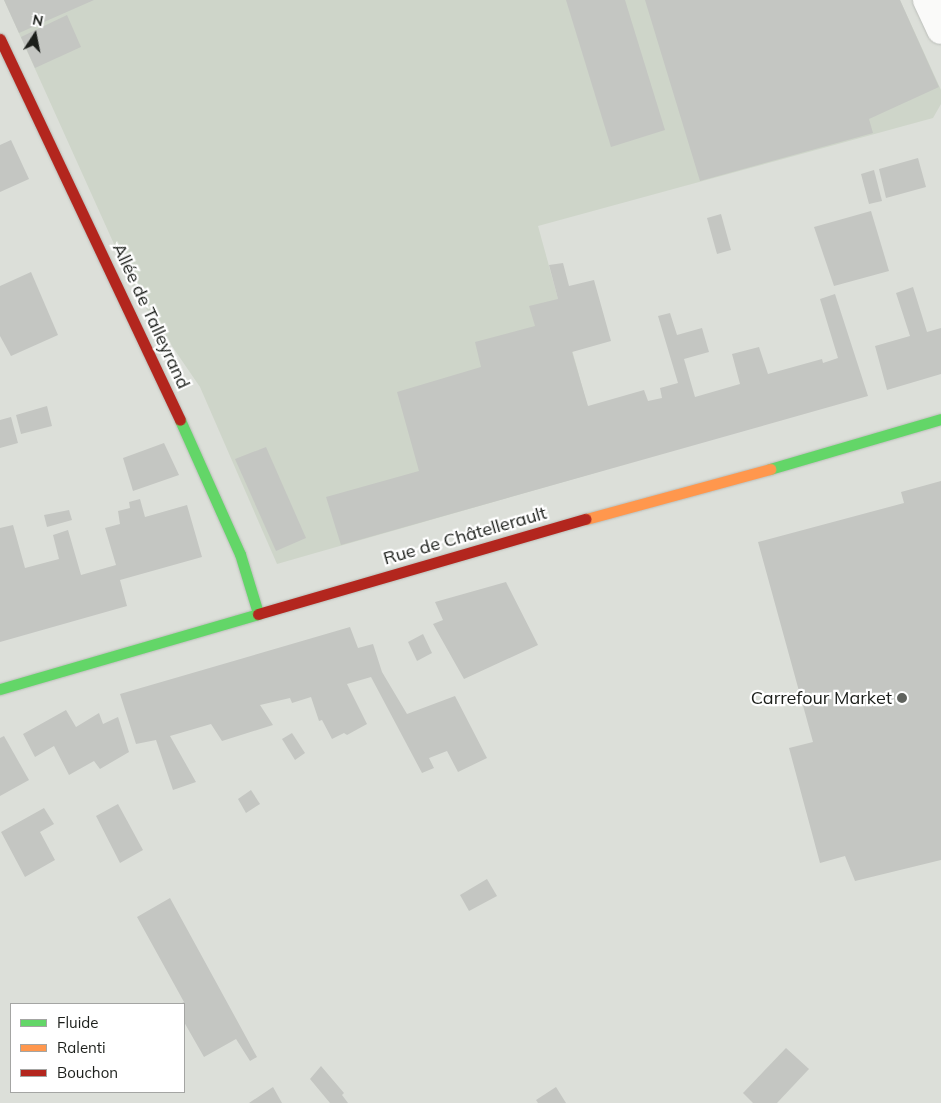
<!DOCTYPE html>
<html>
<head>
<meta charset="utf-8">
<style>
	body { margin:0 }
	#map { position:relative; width:941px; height:1103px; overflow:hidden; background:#dcdfd9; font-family:Mulish,sans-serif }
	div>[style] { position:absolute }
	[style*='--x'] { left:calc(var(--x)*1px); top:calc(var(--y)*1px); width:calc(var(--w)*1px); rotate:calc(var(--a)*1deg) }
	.built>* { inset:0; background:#ced5c9 }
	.building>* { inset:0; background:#c4c6c2 }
	.roads { filter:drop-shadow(0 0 1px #babdb8) drop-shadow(0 0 1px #babdb8) }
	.street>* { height:28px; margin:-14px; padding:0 14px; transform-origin:14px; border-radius:14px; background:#fafaf9 }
	.fast>* { height:11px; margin:-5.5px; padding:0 5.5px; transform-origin:5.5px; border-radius:5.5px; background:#63d668 }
	.slow>* { height:11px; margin:-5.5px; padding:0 5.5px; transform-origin:5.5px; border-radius:5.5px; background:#ff974d }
	.jam>* { height:11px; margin:-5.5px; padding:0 5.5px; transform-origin:5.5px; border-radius:5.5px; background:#b3261e }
	.dots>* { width:14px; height:14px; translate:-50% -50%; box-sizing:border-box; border:2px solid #fff; border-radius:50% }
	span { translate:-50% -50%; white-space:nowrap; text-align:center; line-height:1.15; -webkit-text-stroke:4.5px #fff; paint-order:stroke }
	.street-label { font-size:18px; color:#1b1e1a }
	.poi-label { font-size:18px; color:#1b1e1a }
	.right { translate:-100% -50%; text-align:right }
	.legend { position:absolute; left:10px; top:1003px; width:175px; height:90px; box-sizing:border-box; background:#fff; border:1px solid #a4a5a3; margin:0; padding:6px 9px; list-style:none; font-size:15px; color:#1b1e1a }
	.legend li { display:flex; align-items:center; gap:10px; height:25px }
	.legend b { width:25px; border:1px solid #a4a5a3 }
	.north { position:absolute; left:10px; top:10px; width:50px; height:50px; -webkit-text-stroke:4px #fff; paint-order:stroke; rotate:11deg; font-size:14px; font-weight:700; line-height:20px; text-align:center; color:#1b1e1a }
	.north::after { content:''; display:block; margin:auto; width:18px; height:22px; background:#1b1e1a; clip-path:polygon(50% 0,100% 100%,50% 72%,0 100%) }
</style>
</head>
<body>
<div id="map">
	<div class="built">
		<i style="clip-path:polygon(4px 0,900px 0,941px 90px,941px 104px,933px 118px,538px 226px,605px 470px,277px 564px,200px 387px,137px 295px)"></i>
	</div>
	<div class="building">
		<i style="clip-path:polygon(4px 0,94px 0,19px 33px)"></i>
		<i style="clip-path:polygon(566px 0,625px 0,665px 130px,611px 147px)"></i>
		<i style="clip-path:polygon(645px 0,900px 0,939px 87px,869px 119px,873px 133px,700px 181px)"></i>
		<i style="clip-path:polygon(67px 15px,81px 47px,35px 68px,21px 37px)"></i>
		<i style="clip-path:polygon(11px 140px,29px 179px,0 192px,0 145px)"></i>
		<i style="clip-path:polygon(918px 158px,926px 187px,886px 198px,879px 169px)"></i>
		<i style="clip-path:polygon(874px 170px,882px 201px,869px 204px,861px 174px)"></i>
		<i style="clip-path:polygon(871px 211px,889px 271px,834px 286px,814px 227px)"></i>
		<i style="clip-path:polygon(721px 214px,731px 250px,717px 254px,707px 218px)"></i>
		<i style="clip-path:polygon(563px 263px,569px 286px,594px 280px,611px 341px,572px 352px,588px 406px,644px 390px,648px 401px,662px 398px,660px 388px,678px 383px,658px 316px,670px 313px,677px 335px,702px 328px,709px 352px,684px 359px,695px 397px,740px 384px,732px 354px,759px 347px,768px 374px,822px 359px,823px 363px,838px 358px,820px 299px,835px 294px,868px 396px,341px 545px,326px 497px,419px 471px,397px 392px,481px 367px,475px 342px,535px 326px,529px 306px,558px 299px,549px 265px)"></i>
		<i style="clip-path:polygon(31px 272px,58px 335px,11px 356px,0 336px,0 286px)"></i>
		<i style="clip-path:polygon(913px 287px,927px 332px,941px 328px,941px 374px,887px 390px,875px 346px,910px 336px,896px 293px)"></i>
		<i style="clip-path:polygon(47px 406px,52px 426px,21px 434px,16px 415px)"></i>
		<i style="clip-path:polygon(11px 417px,18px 443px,0 448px,0 420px)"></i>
		<i style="clip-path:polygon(164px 443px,179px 475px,133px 491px,123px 458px)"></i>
		<i style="clip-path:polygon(266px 447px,306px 538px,276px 551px,235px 459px)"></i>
		<i style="clip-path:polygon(941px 481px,941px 860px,855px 881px,845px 856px,820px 863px,789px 748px,813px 742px,758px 542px,904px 503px,901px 492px)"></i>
		<i style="clip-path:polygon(140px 499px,145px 517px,187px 505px,202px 557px,120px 580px,127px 606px,0 642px,0 528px,13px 525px,25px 568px,59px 559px,53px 535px,68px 530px,81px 575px,116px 565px,105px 528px,120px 524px,118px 511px,130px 508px,129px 502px)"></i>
		<i style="clip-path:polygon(69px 510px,72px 520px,47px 527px,44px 515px)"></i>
		<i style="clip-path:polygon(506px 582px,538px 645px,464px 679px,433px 624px,443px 620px,435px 602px)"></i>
		<i style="clip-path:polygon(350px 627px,358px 648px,373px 644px,382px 672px,407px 714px,455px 696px,487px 758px,458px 772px,447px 751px,429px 758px,434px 768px,422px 773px,371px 677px,347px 684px,367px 724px,347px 735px,344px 733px,332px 739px,322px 720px,319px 721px,311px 697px,292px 703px,290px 698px,260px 705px,273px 725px,222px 741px,211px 724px,170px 736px,196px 782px,173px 790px,156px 740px,136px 744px,120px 694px)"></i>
		<i style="clip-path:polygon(423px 634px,432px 653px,417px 661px,408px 642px)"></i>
		<i style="clip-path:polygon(66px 710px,76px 727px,99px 713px,103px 724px,118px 717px,129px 752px,100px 769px,94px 761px,69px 775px,54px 746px,35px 757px,23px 734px)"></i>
		<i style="clip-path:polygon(292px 733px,305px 753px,295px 760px,282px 739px)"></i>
		<i style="clip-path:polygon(4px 736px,29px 780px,0 796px,0 738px)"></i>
		<i style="clip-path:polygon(251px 790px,260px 804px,246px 813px,238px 799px)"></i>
		<i style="clip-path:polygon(118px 804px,143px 850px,120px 863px,96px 816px)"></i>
		<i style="clip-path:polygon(44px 808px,54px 824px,40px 832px,55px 860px,25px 877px,1px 832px)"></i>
		<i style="clip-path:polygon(487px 879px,497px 896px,469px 911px,460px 895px)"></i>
		<i style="clip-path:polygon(170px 898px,257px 1057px,250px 1061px,236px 1039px,204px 1057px,184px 1022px,184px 1004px,180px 1004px,184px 1002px,137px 917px)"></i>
		<i style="clip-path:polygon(786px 1048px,809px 1069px,777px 1103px,753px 1103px,743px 1093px)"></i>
		<i style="clip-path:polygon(321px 1066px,344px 1093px,342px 1095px,348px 1103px,330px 1103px,310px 1079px)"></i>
		<i style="clip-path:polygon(273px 1087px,282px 1103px,249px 1103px)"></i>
		<i style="clip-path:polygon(556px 1087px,566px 1103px,538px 1103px,536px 1100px)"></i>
	</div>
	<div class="roads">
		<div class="street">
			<i style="--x:927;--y:0;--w:33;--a:65"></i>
		</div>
		<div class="fast">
			<i style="--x:180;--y:420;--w:147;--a:65.9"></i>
			<i style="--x:240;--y:554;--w:62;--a:73"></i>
			<i style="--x:770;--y:469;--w:178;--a:-16.3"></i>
			<i style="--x:0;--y:689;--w:269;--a:-16.2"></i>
		</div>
		<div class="slow">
			<i style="--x:586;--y:519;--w:191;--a:-15.2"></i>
		</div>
		<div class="jam">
			<i style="--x:0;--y:39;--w:421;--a:64.7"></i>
			<i style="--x:258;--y:614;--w:341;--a:-16.2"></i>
		</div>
	</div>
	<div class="dots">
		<i style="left:902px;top:698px;background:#5f625d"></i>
	</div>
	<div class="street-label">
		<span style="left:151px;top:316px;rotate:65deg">Allée de Talleyrand</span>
		<span style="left:465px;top:536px;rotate:-16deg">Rue de Châtellerault</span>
	</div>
	<div class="poi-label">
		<span class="right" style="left:892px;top:698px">Carrefour Market</span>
	</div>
	<ul class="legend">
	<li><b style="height:6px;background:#63d668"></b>Fluide</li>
	<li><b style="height:6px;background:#ff974d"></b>Ralenti</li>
	<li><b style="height:6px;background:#b3261e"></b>Bouchon</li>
	</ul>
	<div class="north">N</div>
</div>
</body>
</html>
